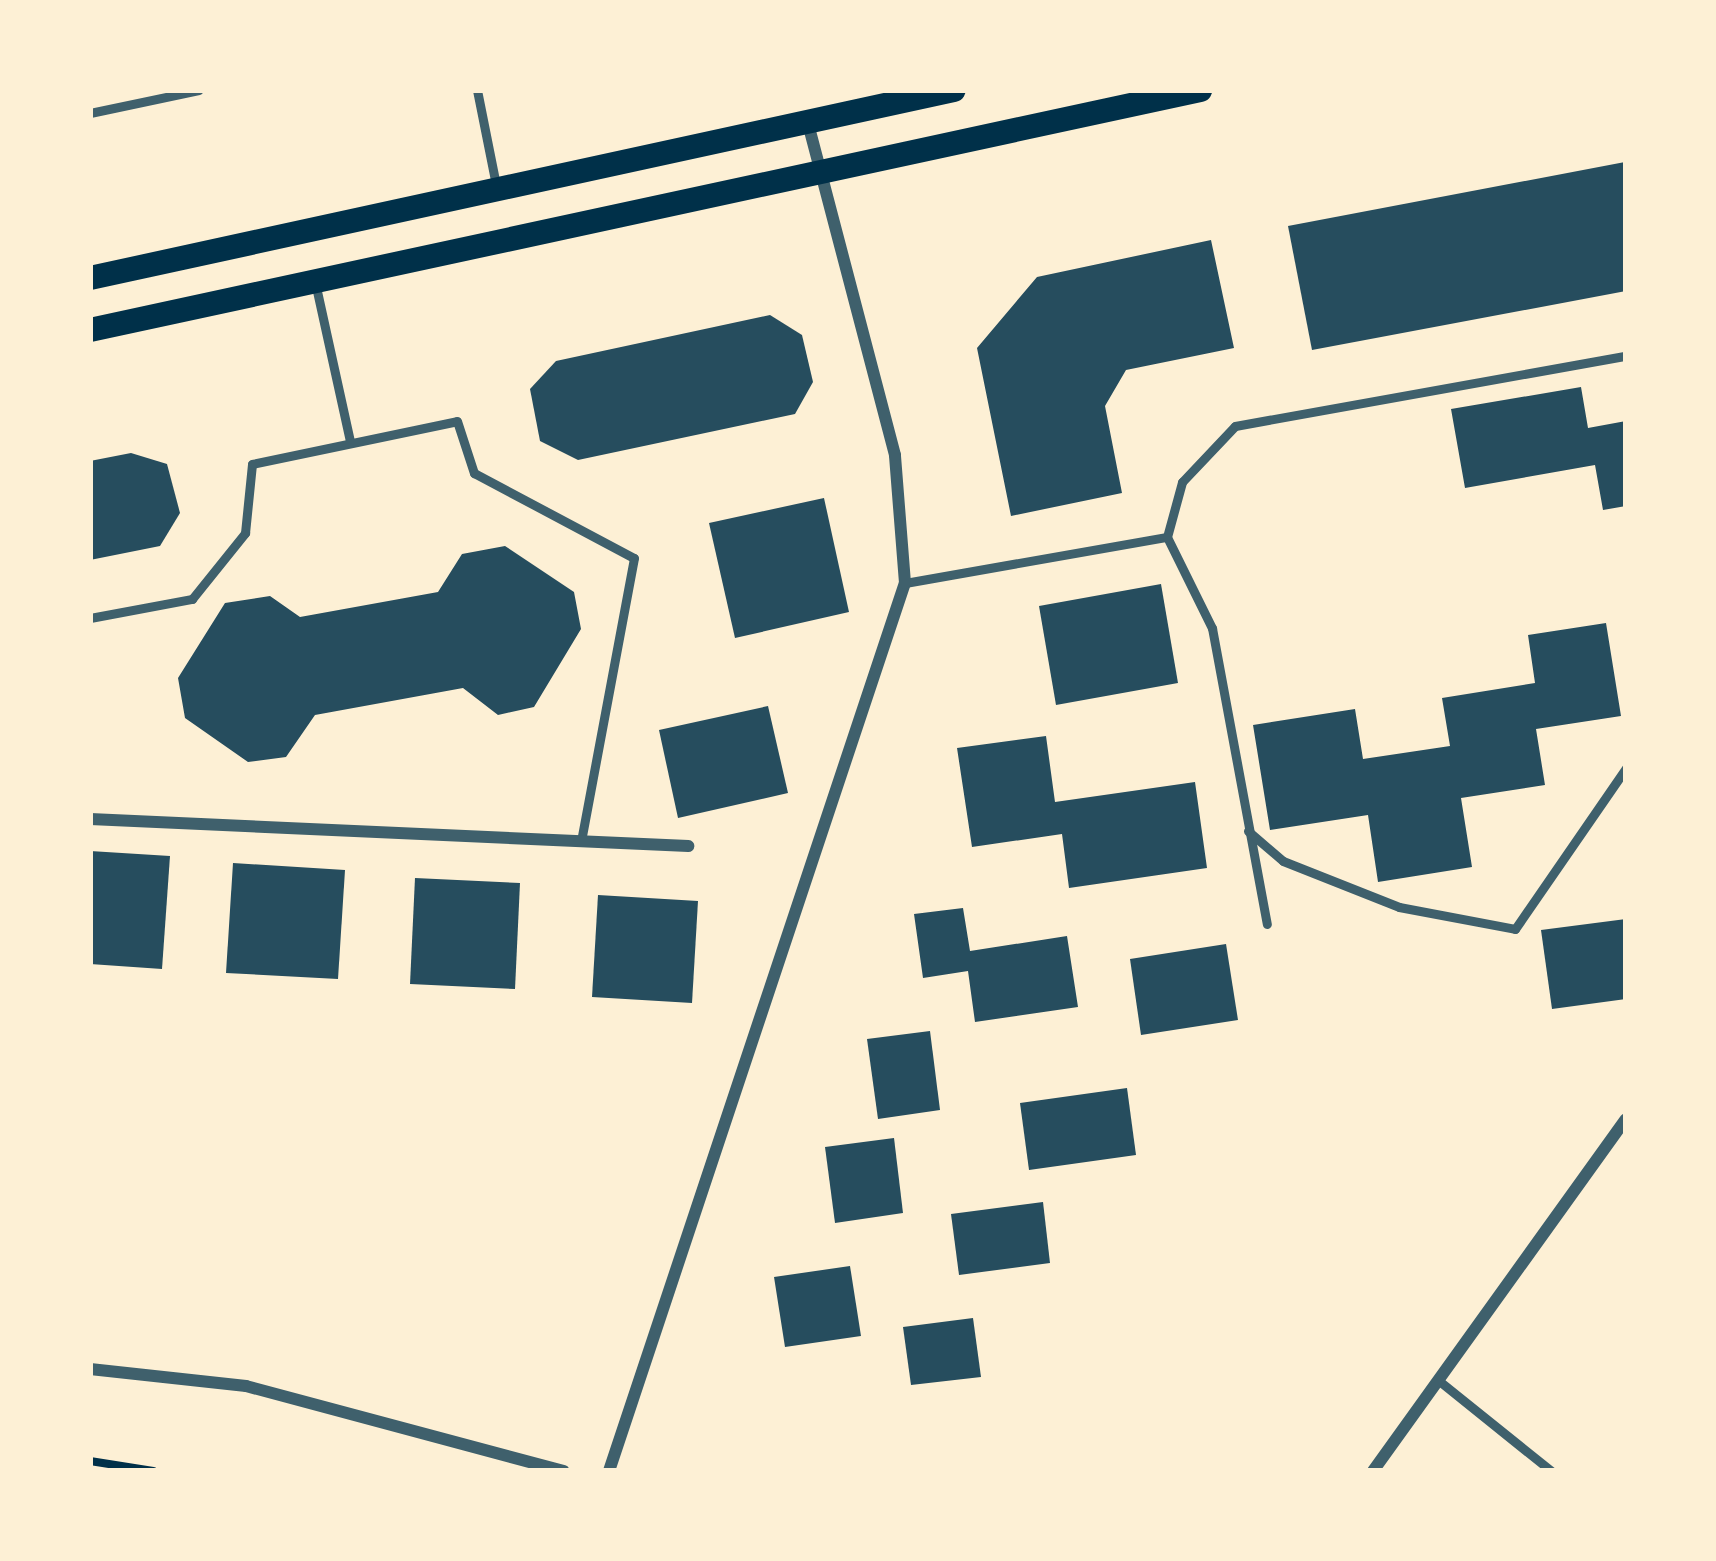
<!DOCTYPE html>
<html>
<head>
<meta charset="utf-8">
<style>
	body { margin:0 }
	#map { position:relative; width:1716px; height:1561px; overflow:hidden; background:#fdf0d5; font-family:"Open Sans",sans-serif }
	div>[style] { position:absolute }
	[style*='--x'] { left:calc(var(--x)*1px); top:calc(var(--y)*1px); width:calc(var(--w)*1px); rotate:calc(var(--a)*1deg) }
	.building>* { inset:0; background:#264d5e }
	.path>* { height:8px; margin:-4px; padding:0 4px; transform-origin:4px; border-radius:4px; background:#003049 }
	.service>* { height:9px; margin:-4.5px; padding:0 4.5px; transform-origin:4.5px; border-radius:4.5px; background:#3f606c }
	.minor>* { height:12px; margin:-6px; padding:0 6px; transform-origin:6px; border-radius:6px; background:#3f606c }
	.secondary>* { height:24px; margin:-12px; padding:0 12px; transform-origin:12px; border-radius:12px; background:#003049 }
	span { translate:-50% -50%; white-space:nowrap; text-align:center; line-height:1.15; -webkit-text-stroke:9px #fdf0d5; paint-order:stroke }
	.frame { position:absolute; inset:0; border:93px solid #fdf0d5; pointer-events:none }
</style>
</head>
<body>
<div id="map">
	<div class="building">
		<i style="clip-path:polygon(1625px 162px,1626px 291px,1312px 350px,1288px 226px)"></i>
		<i style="clip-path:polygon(1211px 240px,1234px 348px,1126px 370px,1105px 406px,1122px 493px,1011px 516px,977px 348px,1037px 277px)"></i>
		<i style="clip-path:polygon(770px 315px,802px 335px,813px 382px,795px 414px,578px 460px,540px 441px,530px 389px,556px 361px)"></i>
		<i style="clip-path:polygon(1581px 387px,1588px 428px,1626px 421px,1626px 506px,1603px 510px,1595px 465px,1465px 488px,1451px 409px)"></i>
		<i style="clip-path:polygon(131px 453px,167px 464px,180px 513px,160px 546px,90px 560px,90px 461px)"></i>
		<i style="clip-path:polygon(824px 498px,849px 612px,735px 638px,709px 523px)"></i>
		<i style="clip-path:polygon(505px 546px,574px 592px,581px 629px,534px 707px,498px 715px,463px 688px,315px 715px,286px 757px,248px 762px,185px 718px,178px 678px,225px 603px,270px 596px,300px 617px,438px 592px,462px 554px)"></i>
		<i style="clip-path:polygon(1161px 584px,1178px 683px,1056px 705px,1039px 606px)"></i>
		<i style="clip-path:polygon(1606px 623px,1621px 716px,1536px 729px,1545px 785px,1461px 798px,1472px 867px,1378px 882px,1368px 815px,1270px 830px,1253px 725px,1355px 709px,1363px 759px,1450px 746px,1442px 698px,1535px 683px,1528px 635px)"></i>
		<i style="clip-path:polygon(768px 706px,788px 793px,678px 818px,659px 730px)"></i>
		<i style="clip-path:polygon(1046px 736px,1055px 802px,1195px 782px,1207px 868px,1069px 888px,1062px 834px,972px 847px,957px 748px)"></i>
		<i style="clip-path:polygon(90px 851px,170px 856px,162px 969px,90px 964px)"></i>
		<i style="clip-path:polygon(233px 863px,345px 870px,338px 979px,226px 973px)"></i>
		<i style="clip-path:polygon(415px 878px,520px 883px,515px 989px,410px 984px)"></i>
		<i style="clip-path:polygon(598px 895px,698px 901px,692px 1003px,592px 997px)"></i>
		<i style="clip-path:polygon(963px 908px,970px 951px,1067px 936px,1078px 1007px,975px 1022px,968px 971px,923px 978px,914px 914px)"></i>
		<i style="clip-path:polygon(1626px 919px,1626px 999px,1552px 1009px,1541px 930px)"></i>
		<i style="clip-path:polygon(1226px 944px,1238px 1020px,1141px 1035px,1130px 959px)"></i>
		<i style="clip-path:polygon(930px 1031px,940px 1110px,878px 1119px,867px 1039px)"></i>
		<i style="clip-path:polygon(1127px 1088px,1136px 1155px,1029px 1170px,1020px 1103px)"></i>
		<i style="clip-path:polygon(894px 1138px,903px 1213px,835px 1223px,825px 1147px)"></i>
		<i style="clip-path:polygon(1043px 1202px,1050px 1263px,959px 1275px,951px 1214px)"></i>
		<i style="clip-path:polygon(850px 1266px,861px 1336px,785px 1347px,774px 1277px)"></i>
		<i style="clip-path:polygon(973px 1318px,981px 1377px,911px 1385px,903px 1327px)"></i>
	</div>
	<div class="path">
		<i style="--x:90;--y:1461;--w:64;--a:9"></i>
	</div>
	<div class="service">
		<i style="--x:477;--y:90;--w:97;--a:78.7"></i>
		<i style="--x:90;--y:113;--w:111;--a:-11.9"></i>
		<i style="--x:315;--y:282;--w:163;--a:77.6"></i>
		<i style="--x:1167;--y:537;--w:102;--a:63.7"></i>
		<i style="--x:1212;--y:628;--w:301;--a:79.5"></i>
		<i style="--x:905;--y:583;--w:266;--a:-10"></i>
		<i style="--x:1167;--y:537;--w:57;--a:-74.7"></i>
		<i style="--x:1182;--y:482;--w:77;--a:-46.6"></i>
		<i style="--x:1235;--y:426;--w:397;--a:-10.2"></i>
		<i style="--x:90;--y:618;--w:104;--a:-10.6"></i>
		<i style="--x:192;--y:599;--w:85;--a:-51.2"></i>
		<i style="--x:245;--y:533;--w:69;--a:-84.2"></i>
		<i style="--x:252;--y:464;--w:209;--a:-11.8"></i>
		<i style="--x:457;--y:421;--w:55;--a:71.9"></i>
		<i style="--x:474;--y:473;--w:181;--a:28"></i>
		<i style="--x:634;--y:558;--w:288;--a:100.6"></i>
		<i style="--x:1248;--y:831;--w:46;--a:40.6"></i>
		<i style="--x:1283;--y:861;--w:125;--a:21.6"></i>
		<i style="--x:1399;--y:907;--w:118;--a:10.7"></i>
		<i style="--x:1515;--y:929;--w:196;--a:-55.4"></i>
		<i style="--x:1438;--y:1380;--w:145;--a:38.8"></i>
	</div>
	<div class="minor">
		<i style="--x:90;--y:819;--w:599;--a:2.59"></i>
		<i style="--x:90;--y:1369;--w:157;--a:6.2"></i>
		<i style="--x:246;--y:1386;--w:329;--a:15"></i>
		<i style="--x:609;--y:1471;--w:936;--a:-71.57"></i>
		<i style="--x:905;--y:583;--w:128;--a:-94.5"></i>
		<i style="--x:895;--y:455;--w:343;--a:-104.7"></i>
		<i style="--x:1373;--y:1471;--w:433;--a:-54.3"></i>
	</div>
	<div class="secondary">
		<i style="--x:90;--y:278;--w:884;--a:-12.28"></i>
		<i style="--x:90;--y:330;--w:1136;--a:-12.2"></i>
	</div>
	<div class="frame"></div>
</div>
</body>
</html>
